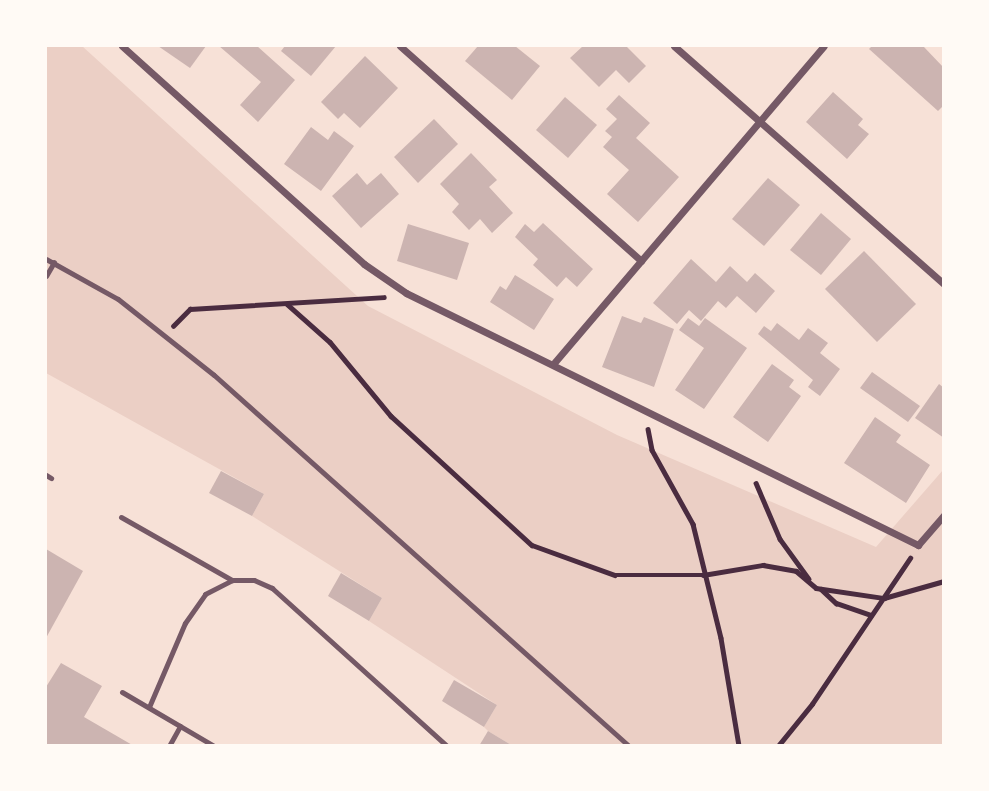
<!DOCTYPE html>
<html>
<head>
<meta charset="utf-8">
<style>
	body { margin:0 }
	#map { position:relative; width:989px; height:791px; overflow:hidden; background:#f7e1d7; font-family:"Noto Sans",sans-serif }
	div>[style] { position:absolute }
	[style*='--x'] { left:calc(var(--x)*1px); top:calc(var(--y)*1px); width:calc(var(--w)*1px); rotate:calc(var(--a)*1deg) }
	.green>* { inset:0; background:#ebcfc5 }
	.building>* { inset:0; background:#ccb4b1 }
	.path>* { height:4.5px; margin:-2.25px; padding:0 2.25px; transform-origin:2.25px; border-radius:2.25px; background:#4a2c40 }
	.service>* { height:5px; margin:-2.5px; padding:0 2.5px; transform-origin:2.5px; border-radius:2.5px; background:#755966 }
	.minor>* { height:7px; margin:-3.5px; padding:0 3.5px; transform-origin:3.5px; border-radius:3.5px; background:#755966 }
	span { translate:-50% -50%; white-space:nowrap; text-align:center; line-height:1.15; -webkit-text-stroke:5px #fffaf5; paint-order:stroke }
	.frame { position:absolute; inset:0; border:47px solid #fffaf5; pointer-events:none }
</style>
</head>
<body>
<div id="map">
	<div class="green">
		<i style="clip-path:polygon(46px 46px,82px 46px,368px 306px,617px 435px,876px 547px,943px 470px,943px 745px,513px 746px,488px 731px,484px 727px,497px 705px,369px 621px,382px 598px,252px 516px,264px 494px,46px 373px)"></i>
	</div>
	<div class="building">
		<i style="clip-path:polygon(158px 46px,206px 46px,190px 68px)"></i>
		<i style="clip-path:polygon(219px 46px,257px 46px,295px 80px,258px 122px,240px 105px,261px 82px)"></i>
		<i style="clip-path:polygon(285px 46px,336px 46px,311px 76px,281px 51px)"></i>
		<i style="clip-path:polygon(478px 46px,515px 46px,540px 66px,512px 100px,465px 61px)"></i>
		<i style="clip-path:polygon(583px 46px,626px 46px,646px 66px,629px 83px,616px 70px,599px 87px,570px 58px)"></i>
		<i style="clip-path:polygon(872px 46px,923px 46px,944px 68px,944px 105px,938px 111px,869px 49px)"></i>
		<i style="clip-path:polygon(365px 56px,398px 88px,360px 128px,344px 113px,338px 119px,321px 102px)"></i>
		<i style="clip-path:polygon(833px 92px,863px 119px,858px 125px,869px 134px,847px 159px,806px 122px)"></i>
		<i style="clip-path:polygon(619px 95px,650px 123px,636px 138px,679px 177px,638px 222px,607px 194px,629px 170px,603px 147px,612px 137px,605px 131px,617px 119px,606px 109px)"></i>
		<i style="clip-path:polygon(565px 97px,597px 125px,568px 158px,536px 130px)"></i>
		<i style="clip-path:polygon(434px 119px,458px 144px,418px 183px,394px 157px)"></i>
		<i style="clip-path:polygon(311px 127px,328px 140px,334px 131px,354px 146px,321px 191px,284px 164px)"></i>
		<i style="clip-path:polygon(471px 153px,497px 180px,489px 187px,513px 213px,492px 233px,480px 219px,469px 230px,452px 212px,459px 204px,440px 184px)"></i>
		<i style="clip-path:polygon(357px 173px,367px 185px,381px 173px,399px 194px,361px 228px,332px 196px)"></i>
		<i style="clip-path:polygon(768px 178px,800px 205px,764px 246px,732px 219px)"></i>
		<i style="clip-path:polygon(821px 213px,851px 239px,821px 275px,790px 250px)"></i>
		<i style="clip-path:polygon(543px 223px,593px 269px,577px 287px,566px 277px,557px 287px,533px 265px,538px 259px,515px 237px,525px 224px,534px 232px)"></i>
		<i style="clip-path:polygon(408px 224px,469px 243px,457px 280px,397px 261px)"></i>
		<i style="clip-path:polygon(864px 251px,916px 304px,877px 342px,825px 289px)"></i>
		<i style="clip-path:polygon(691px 259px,716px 282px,730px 266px,747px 282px,755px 273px,775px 291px,756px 313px,737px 296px,726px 308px,718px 301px,701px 321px,689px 310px,677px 324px,653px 303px)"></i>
		<i style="clip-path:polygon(515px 275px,554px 299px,534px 330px,490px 302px,500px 286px,506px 290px)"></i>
		<i style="clip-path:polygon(622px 316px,641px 323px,644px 317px,674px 329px,654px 387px,602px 367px)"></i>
		<i style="clip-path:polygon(688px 318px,699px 326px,705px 318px,747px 348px,704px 409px,675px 390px,704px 348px,679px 330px)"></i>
		<i style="clip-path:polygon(777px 323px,799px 340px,808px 328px,828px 343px,820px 353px,840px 369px,820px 396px,808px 387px,813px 380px,758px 334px,764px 326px,771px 331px)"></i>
		<i style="clip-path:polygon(772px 364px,794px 380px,789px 387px,801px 396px,768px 442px,733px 417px)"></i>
		<i style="clip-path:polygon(872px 372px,920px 406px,908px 422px,860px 388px)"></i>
		<i style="clip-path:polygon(939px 384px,944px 388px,944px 438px,915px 418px)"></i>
		<i style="clip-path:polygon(875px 417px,901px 435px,896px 442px,930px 465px,906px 503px,844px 463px)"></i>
		<i style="clip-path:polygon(221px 471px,264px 494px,252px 516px,209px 493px)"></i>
		<i style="clip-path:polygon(46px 549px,83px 571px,46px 638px)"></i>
		<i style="clip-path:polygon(341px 573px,382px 598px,369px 621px,328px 596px)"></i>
		<i style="clip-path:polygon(61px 663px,102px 686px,84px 717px,134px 746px,46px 746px,46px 687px)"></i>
		<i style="clip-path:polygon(454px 680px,497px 705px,484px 727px,442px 701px)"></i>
		<i style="clip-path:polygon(488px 731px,513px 746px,479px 746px)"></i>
	</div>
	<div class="path">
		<i style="--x:287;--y:304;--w:57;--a:41.5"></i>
		<i style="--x:330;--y:342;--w:96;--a:50.5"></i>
		<i style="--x:391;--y:416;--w:191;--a:42.5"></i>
		<i style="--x:532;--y:545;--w:88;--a:19.9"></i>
		<i style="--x:615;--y:575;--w:88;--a:0"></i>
		<i style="--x:703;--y:575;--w:61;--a:-9.5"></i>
		<i style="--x:763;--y:565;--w:34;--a:10"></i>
		<i style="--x:796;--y:571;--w:26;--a:40"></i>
		<i style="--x:816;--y:588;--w:69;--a:8.4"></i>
		<i style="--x:884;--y:598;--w:62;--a:-15.8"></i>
		<i style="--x:173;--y:326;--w:24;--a:-45"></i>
		<i style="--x:190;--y:309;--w:194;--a:-3.5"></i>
		<i style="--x:648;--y:429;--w:21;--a:79"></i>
		<i style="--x:652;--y:450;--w:85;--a:61"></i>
		<i style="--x:693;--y:524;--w:117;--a:76.2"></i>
		<i style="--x:721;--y:638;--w:109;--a:80.5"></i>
		<i style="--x:756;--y:483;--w:61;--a:66.8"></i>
		<i style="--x:780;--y:539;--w:49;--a:54.1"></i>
		<i style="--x:821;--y:589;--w:21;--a:43"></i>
		<i style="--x:836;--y:603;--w:37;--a:19"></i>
		<i style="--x:778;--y:746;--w:54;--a:-51"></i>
		<i style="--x:812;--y:704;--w:176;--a:-56.1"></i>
	</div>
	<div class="service">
		<i style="--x:46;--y:259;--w:82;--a:29.1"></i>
		<i style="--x:118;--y:299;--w:122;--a:38.4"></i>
		<i style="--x:214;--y:375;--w:557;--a:41.8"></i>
		<i style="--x:46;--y:276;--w:16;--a:-60"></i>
		<i style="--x:46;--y:475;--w:6;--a:31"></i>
		<i style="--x:121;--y:517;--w:128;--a:29.6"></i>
		<i style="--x:122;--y:692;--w:107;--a:30.4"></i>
		<i style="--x:149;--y:707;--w:91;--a:-66.8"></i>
		<i style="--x:185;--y:623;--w:35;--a:-55"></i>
		<i style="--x:205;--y:594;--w:30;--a:-27"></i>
		<i style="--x:232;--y:580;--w:22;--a:0"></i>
		<i style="--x:254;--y:580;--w:20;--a:24"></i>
		<i style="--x:272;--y:588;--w:236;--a:42.1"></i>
		<i style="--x:169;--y:746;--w:23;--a:-61"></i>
	</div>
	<div class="minor">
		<i style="--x:122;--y:46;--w:326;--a:42"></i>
		<i style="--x:364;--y:264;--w:51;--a:34.6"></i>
		<i style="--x:406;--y:293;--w:571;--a:26.21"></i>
		<i style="--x:918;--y:545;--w:40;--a:-49"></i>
		<i style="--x:400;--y:46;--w:323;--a:41.7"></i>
		<i style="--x:674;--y:46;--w:360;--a:41.4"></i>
		<i style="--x:554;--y:363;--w:416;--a:-49.6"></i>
	</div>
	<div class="frame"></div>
</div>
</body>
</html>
